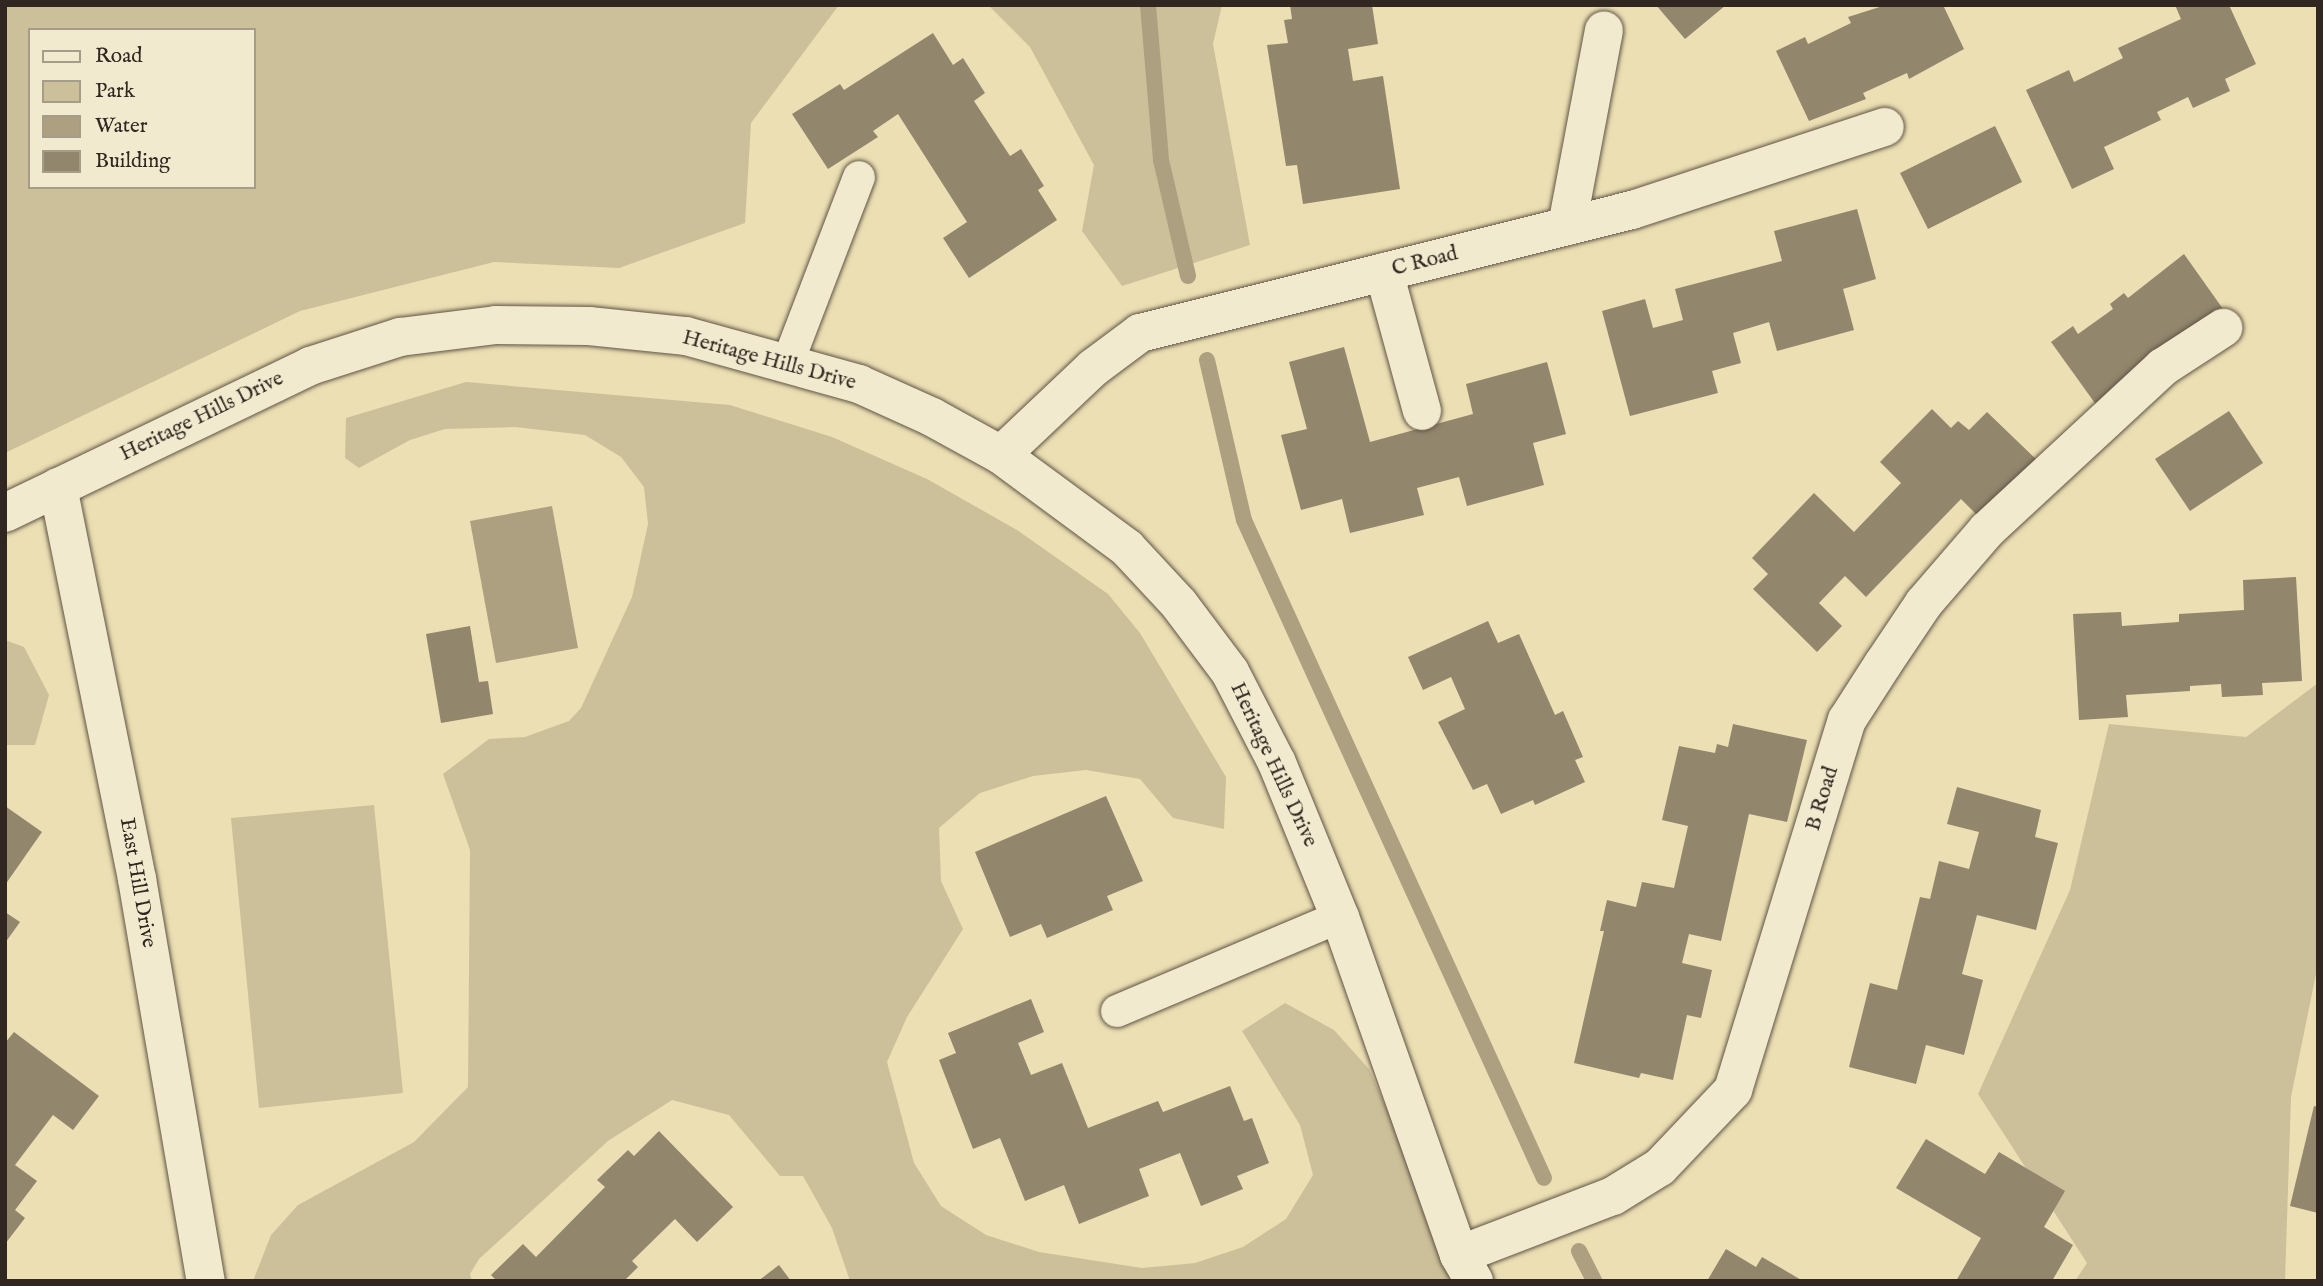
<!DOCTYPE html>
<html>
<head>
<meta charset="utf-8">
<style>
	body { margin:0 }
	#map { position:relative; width:2323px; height:1286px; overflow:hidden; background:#ebdfb3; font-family:"IM FELL English",serif }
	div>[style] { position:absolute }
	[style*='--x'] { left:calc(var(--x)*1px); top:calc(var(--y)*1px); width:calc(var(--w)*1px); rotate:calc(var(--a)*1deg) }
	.green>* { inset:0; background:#ccc09a }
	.water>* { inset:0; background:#aca081 }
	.stream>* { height:16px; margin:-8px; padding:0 8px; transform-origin:8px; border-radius:8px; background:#aca081 }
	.building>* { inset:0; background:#92866d }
	.roads { filter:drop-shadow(0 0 2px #605446) drop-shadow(0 0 2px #605446) }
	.service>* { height:32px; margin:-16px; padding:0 16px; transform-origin:16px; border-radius:16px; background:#f2eace }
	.minor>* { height:38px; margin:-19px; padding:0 19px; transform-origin:19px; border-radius:19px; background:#f2eace }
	span { translate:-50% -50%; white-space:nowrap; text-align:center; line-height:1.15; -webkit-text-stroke:6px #f2eace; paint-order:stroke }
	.street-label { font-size:21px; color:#322621 }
	.frame { position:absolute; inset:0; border:7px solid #322621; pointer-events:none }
	.legend { position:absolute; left:28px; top:28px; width:228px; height:161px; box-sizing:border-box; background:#f2eace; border:2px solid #a59c89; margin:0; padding:9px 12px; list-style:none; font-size:21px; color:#322621 }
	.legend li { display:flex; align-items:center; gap:14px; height:35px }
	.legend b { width:35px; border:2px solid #a59c89 }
</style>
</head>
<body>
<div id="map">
	<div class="green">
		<i style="clip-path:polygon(evenodd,5px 5px,839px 5px,751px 123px,745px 223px,619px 268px,494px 262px,300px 311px,5px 453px,5px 5px,30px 30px,254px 30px,254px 187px,30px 187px,30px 30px)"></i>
		<i style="clip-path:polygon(988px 5px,1222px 5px,1213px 44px,1250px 245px,1122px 286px,1082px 231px,1094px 165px,1030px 47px)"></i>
		<i style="clip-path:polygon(466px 382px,730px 405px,832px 437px,927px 479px,1017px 530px,1108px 594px,1140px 633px,1226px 777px,1224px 829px,1173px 818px,1140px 779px,1086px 770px,1033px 776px,980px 793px,939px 828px,941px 881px,963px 929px,907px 1017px,887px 1062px,914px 1163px,941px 1206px,986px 1235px,1039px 1252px,1142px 1268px,1195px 1263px,1243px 1247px,1286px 1219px,1313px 1175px,1300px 1125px,1242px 1031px,1285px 1003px,1334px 1030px,1369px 1069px,1464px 1281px,850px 1281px,832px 1228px,803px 1176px,780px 1176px,729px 1115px,672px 1100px,608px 1141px,479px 1259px,470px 1274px,472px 1281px,253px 1281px,271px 1235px,298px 1205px,414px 1142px,468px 1087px,470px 850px,443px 774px,489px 739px,525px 737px,569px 721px,581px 708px,632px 597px,648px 524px,644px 487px,621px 457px,585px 435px,515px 427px,445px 429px,410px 440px,359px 468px,345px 458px,346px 418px)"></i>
		<i style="clip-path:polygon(5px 640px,24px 647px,49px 695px,35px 745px,5px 745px)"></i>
		<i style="clip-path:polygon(2318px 683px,2318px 964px,2291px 1097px,2285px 1281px,2075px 1281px,2087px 1263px,1978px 1094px,2070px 890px,2109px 724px,2246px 737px)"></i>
		<i style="clip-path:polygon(374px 805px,403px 1093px,259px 1108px,231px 818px)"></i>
	</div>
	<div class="water">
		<i style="clip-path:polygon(552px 506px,578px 648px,496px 663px,470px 521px)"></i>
	</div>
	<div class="stream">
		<i style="--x:1148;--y:5;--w:156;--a:85.2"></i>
		<i style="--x:1161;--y:160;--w:119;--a:76.9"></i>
		<i style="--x:1207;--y:360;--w:164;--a:77"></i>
		<i style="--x:1244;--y:520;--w:723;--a:65.49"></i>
		<i style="--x:1579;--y:1251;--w:34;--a:63"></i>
	</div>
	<div class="building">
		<i style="clip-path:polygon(1290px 5px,1372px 5px,1378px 44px,1348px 49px,1353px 81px,1383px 76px,1400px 189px,1303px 204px,1297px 165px,1286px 166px,1267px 45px,1288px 43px,1284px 20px,1292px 19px)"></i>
		<i style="clip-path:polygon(1656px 5px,1726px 5px,1685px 39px)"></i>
		<i style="clip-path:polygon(1886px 5px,1943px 5px,1964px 49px,1909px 79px,1907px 73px,1863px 93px,1866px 99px,1809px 121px,1776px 51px,1805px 37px,1808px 44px,1851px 23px,1848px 17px)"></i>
		<i style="clip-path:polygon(2175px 5px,2229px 5px,2256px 64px,2225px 79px,2230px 91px,2193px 108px,2188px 97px,2157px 112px,2161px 120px,2104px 147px,2114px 169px,2072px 189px,2026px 90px,2069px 70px,2074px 82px,2123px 58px,2118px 48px,2181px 19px)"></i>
		<i style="clip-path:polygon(933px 33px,953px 65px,963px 58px,985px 93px,974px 101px,1010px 156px,1021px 149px,1044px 186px,1038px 190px,1057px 220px,969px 278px,943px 238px,967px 222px,898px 114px,873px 131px,878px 137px,828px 169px,792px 114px,840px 84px,844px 90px)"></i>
		<i style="clip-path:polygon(1995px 126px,2022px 182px,1928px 229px,1900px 173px)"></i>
		<i style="clip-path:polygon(1857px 209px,1876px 279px,1843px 289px,1854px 330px,1777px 351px,1769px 322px,1733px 333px,1741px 363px,1712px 371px,1718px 393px,1630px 416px,1602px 311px,1645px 299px,1653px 328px,1683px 320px,1675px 289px,1782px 261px,1774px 231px)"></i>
		<i style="clip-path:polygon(2184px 254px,2228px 316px,2097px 406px,2051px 342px,2073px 326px,2078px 334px,2113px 309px,2110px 304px,2124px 293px,2128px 298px)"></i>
		<i style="clip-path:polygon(1344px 347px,1370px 442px,1473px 414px,1466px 384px,1547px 362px,1566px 434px,1533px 443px,1544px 485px,1467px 506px,1459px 477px,1417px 488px,1424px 515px,1350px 533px,1342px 499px,1301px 510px,1281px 435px,1307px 429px,1289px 362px)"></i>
		<i style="clip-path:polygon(1932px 409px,1951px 428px,1958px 421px,1969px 430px,1987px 412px,2041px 464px,1985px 523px,1961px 499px,1866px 597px,1845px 576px,1819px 603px,1842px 626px,1817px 652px,1753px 589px,1768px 574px,1752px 558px,1814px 493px,1854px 532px,1901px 483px,1880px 462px)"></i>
		<i style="clip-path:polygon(2229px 411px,2263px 463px,2190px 511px,2155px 459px)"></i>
		<i style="clip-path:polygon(2296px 577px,2302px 681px,2262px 683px,2263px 695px,2222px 697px,2221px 684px,2190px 686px,2190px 691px,2126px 695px,2128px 717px,2079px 720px,2073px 614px,2121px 612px,2122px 626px,2179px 622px,2179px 614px,2244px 610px,2243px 580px)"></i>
		<i style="clip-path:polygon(1488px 621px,1498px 643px,1519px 634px,1555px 715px,1563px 711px,1583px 757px,1575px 760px,1585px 782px,1535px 805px,1533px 800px,1501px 814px,1487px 784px,1473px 790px,1438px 722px,1465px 709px,1451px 677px,1423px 690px,1408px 657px)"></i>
		<i style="clip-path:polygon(470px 626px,479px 682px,488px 681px,493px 714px,441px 723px,426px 634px)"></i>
		<i style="clip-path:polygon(1733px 724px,1807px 740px,1787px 822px,1749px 814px,1721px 941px,1689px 934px,1682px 963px,1712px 970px,1701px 1018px,1687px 1015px,1673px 1080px,1641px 1073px,1639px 1078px,1574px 1063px,1604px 931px,1600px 931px,1607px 900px,1636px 907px,1642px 882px,1674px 888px,1688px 826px,1662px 820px,1679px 746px,1715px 753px,1717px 744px,1728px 747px)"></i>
		<i style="clip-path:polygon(1957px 787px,2041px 810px,2035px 837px,2058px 843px,2036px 930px,1977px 915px,1962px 974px,1983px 980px,1964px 1055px,1926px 1045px,1916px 1084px,1849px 1067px,1870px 983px,1897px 990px,1920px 897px,1930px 899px,1939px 861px,1969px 869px,1979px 832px,1947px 824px)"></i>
		<i style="clip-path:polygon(1106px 796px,1143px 881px,1107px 896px,1113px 910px,1047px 938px,1041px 924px,1010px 937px,975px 852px)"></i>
		<i style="clip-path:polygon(5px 806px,42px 832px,5px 885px)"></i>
		<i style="clip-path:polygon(5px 912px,20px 922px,5px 943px)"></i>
		<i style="clip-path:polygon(1031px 999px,1044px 1032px,1018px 1043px,1031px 1075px,1062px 1063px,1088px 1128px,1158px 1101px,1163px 1112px,1230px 1086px,1244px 1121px,1252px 1118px,1269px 1163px,1237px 1176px,1243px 1189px,1201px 1206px,1180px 1153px,1139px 1169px,1149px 1196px,1079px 1224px,1064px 1185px,1025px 1201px,1000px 1138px,973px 1149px,939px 1060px,956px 1053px,948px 1033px)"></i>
		<i style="clip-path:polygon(14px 1032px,99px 1096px,73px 1130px,53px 1115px,15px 1165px,37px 1181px,15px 1210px,25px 1218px,5px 1244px,5px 1043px)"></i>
		<i style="clip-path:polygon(2314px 1106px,2318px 1107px,2318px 1213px,2290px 1206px)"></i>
		<i style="clip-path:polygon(659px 1131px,733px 1207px,697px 1242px,675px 1219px,632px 1261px,638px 1267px,624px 1281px,497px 1281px,491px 1275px,523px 1244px,536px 1257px,605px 1187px,597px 1180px,628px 1150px,634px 1156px)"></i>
		<i style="clip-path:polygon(1926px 1139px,1985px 1174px,1999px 1152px,2065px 1191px,2044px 1227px,2073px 1245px,2052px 1281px,1956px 1281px,1981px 1238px,1896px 1188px)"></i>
		<i style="clip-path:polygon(1726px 1249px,1756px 1267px,1762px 1257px,1803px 1281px,1707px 1281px)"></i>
		<i style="clip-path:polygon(779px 1265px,791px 1281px,758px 1281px)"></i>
	</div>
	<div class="roads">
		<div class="service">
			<i style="--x:788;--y:362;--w:198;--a:-69"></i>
			<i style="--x:1117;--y:1011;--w:242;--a:-22.9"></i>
		</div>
		<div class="minor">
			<i style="--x:1567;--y:226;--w:199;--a:-79.3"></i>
			<i style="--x:1384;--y:272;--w:144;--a:74.7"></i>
			<i style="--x:1001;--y:455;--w:127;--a:-43.4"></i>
			<i style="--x:1093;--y:368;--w:59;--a:-36.7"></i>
			<i style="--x:1140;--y:333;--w:507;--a:-14.04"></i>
			<i style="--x:1632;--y:210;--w:266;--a:-18.2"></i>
			<i style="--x:58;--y:487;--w:400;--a:78.6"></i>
			<i style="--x:137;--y:879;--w:408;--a:80.3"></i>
			<i style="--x:5;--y:513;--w:339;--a:-25.7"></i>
			<i style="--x:310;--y:366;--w:95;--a:-17.9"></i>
			<i style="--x:400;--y:337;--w:97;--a:-7.1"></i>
			<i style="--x:496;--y:325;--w:93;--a:0.6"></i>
			<i style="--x:589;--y:326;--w:98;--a:5.9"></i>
			<i style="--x:686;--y:336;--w:180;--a:15.5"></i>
			<i style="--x:859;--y:384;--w:80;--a:24.3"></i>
			<i style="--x:932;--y:417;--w:79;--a:28.8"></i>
			<i style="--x:1001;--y:455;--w:157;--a:36.4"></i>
			<i style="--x:1127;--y:548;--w:76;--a:47.1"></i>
			<i style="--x:1179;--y:604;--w:85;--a:53.1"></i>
			<i style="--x:1230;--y:672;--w:102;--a:62.7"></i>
			<i style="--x:1277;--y:763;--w:166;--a:67.8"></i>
			<i style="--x:1340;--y:917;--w:358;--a:70.6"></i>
			<i style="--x:1459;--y:1255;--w:30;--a:60"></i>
			<i style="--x:1459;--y:1255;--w:165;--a:-21"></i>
			<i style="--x:1613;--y:1196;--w:55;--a:-31.7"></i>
			<i style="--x:1660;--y:1167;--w:106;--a:-46.5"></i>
			<i style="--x:1733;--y:1090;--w:387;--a:-72.9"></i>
			<i style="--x:1847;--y:720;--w:67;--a:-57.3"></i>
			<i style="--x:1883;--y:664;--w:73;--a:-56.1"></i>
			<i style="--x:1924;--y:603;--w:96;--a:-49.2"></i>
			<i style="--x:1987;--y:530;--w:240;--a:-42.8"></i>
			<i style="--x:2163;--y:367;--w:72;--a:-33"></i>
		</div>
	</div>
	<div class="street-label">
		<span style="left:1425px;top:262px;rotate:-14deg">C Road</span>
		<span style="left:769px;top:361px;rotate:15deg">Heritage Hills Drive</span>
		<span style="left:202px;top:417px;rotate:-26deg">Heritage Hills Drive</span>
		<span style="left:1273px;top:765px;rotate:65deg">Heritage Hills Drive</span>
		<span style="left:1823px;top:799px;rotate:-73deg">B Road</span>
		<span style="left:137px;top:883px;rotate:80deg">East Hill Drive</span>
	</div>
	<div class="frame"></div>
	<ul class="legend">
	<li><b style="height:9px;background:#f2eace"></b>Road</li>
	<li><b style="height:19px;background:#ccc09a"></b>Park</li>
	<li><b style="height:19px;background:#aca081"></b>Water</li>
	<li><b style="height:19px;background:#92866d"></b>Building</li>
	</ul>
</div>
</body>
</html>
